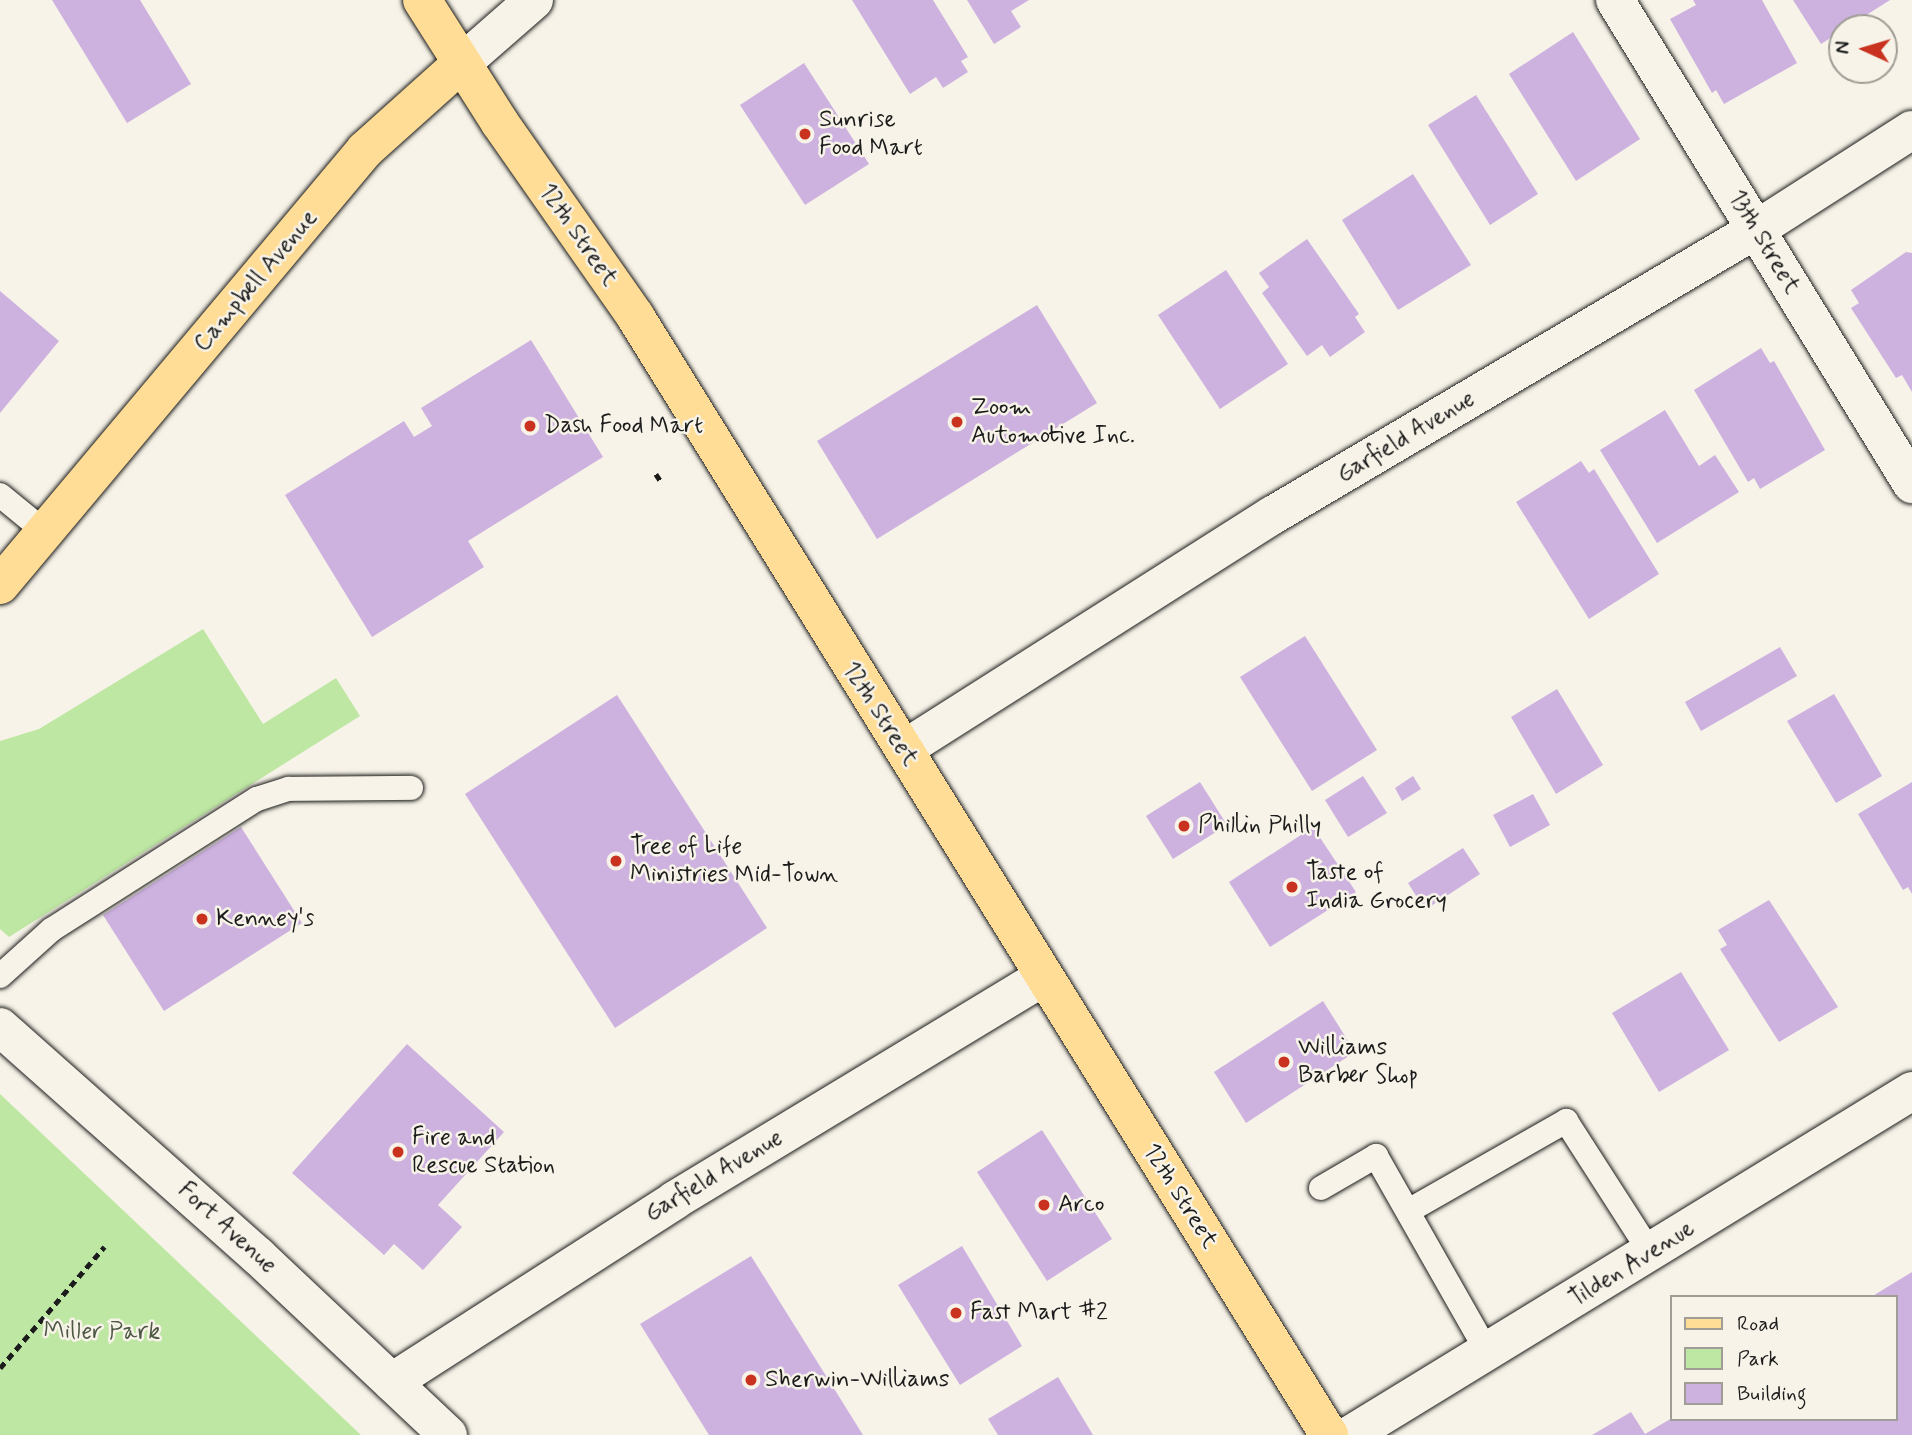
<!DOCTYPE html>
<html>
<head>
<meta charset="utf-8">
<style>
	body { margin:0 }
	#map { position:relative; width:1912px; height:1435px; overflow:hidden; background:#f7f3e8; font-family:Mynerve,sans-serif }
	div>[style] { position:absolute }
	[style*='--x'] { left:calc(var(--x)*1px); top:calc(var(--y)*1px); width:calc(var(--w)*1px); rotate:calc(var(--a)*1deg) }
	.green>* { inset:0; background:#bee7a3 }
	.building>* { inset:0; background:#cdb2e0 }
	.path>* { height:4.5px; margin-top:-2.25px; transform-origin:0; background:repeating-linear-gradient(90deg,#1c1c1c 0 7px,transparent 0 12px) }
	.roads { filter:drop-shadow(0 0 2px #1c1c1c) drop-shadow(0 0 2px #1c1c1c) }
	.service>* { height:24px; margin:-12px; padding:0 12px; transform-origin:12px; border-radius:12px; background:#f7f3e8 }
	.minor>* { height:38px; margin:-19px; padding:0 19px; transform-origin:19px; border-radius:19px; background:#f7f3e8 }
	.secondary>* { height:38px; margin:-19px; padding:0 19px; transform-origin:19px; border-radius:19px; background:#f7f3e8 }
	.primary>* { height:38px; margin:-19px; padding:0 19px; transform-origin:19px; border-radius:19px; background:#ffdd96 }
	.dots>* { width:19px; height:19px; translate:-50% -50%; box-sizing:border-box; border:4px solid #f7f3e8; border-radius:50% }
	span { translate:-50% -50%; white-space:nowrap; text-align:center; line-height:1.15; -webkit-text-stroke:5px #f7f3e8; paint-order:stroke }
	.poi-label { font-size:24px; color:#1c1c1c }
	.left { translate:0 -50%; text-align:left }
	.street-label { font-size:24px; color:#1c1c1c }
	.park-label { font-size:24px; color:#4d5944 }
	.legend { position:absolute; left:1670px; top:1295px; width:228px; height:126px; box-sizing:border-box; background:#f7f3e8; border:2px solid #9f9d96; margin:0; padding:9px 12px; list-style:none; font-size:21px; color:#1c1c1c }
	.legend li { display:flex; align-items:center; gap:14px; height:35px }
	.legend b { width:35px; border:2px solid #9f9d96 }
	.north { position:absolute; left:1828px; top:14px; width:70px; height:70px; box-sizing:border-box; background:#f7f3e8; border:2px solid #9f9d96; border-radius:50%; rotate:274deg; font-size:19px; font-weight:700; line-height:28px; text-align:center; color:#1c1c1c }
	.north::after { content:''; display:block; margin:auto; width:24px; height:32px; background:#c8321e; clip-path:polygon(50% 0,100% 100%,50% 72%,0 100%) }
</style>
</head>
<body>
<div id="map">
	<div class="green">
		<i style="clip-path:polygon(203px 629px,263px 724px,336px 678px,360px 716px,9px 937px,0 929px,0 741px,39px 729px)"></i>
		<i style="clip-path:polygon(0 1094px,361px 1435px,0 1435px)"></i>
	</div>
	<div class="building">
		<i style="clip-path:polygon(52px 0,140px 0,191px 84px,127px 123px)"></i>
		<i style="clip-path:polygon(852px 0,933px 0,968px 57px,961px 61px,968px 72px,943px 88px,936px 77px,910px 94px)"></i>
		<i style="clip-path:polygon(967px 0,1029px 0,1011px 11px,1021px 27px,994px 44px)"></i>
		<i style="clip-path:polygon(1693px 0,1762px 0,1797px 63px,1724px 104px,1716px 90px,1712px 93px,1670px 19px,1696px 5px)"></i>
		<i style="clip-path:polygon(1793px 0,1890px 0,1821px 44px)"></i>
		<i style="clip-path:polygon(1573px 32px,1640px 139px,1576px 181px,1509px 74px)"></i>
		<i style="clip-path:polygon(804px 63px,869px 164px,805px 205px,740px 105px)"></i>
		<i style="clip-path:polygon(1476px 95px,1538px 194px,1490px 225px,1428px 125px)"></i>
		<i style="clip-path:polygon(1413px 174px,1471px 265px,1398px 310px,1342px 220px)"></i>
		<i style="clip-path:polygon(1307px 239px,1359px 314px,1355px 317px,1365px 332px,1330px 357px,1322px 345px,1307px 356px,1262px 293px,1269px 287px,1259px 273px)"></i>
		<i style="clip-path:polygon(1906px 252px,1912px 253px,1912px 392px,1902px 375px,1896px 378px,1851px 308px,1859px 303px,1851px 290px)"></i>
		<i style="clip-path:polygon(1226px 270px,1288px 364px,1220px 409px,1158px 315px)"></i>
		<i style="clip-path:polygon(0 291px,59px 341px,0 413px)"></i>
		<i style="clip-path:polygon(1037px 305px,1097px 403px,877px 539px,817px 441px)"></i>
		<i style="clip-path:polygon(531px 340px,603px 457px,468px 541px,484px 567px,372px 637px,285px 495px,404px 421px,414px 437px,432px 426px,421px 408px)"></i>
		<i style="clip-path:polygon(1761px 348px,1770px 363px,1774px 361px,1825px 450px,1760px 489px,1754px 478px,1748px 482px,1694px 390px)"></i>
		<i style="clip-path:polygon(1665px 410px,1699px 466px,1715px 455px,1739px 492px,1657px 543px,1600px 450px)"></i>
		<i style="clip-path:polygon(1581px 461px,1589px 473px,1594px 469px,1659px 574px,1589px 619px,1516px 502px)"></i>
		<i style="clip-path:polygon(1305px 636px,1377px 750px,1312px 791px,1240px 677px)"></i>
		<i style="clip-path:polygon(1780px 647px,1797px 676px,1701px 731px,1685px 702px)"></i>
		<i style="clip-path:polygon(1557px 689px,1603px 765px,1556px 794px,1511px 717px)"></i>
		<i style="clip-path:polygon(1834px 694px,1882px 776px,1836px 803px,1787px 721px)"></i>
		<i style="clip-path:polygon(617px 695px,767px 928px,615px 1028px,465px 794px)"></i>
		<i style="clip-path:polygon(1363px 776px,1387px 813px,1348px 837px,1325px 800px)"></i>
		<i style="clip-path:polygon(1413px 776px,1421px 789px,1402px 801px,1395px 788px)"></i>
		<i style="clip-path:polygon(1200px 782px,1227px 825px,1173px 859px,1146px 816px)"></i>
		<i style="clip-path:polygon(1912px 782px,1912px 894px,1908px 887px,1903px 890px,1858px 814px)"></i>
		<i style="clip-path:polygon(1533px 794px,1550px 825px,1510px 847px,1493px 815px)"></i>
		<i style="clip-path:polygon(241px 827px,302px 923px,164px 1011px,103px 915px)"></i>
		<i style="clip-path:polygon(1313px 827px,1356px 892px,1270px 947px,1229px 882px)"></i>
		<i style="clip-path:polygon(1463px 848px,1480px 874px,1425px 910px,1408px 883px)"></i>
		<i style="clip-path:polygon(1769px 900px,1838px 1007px,1779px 1042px,1720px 949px,1727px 945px,1718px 930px)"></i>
		<i style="clip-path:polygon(1681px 972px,1729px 1050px,1659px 1092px,1612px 1013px)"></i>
		<i style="clip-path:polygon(1323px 1001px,1355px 1052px,1246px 1123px,1214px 1072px)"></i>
		<i style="clip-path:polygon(407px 1044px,504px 1132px,438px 1205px,462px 1227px,423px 1270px,394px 1244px,384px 1255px,292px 1173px)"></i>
		<i style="clip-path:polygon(1042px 1130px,1112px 1239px,1047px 1281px,977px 1172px)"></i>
		<i style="clip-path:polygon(962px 1246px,1022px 1346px,960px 1385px,898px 1285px)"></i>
		<i style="clip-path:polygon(751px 1256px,863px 1435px,709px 1435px,640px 1324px)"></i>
		<i style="clip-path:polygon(1912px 1272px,1912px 1435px,1592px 1435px,1631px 1412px,1645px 1434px,1672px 1418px,1896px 1419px,1896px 1297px,1871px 1297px)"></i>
		<i style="clip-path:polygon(1058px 1377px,1093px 1435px,998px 1435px,988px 1419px)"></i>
	</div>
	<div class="path">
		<i style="--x:656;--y:474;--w:11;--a:56"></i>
		<i style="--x:0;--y:1368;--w:160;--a:-49.3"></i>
	</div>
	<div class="roads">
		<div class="service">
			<i style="--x:0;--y:495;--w:57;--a:39.3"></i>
			<i style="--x:0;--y:976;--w:69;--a:-42"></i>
			<i style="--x:51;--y:930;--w:244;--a:-32.5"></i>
			<i style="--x:257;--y:799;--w:33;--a:-18"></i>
			<i style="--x:288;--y:789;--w:123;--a:-0.5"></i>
			<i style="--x:1321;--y:1188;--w:64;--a:-30.2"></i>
			<i style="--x:1376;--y:1156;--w:227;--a:60.4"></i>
			<i style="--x:1410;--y:1210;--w:180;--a:-29.7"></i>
			<i style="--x:1566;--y:1121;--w:156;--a:57.3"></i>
		</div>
		<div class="minor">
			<i style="--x:1615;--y:0;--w:568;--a:58.47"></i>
			<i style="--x:904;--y:749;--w:437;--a:-32.4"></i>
			<i style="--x:1273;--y:515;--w:562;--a:-30.58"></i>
			<i style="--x:1757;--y:229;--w:184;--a:-32.6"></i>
			<i style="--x:392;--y:1382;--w:336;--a:-32.7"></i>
			<i style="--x:675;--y:1200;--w:429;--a:-31.2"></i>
			<i style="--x:1350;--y:1435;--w:659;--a:-31.47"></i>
		</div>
		<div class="secondary">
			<i style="--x:461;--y:64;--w:97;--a:-41.2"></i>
			<i style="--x:0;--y:1027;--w:345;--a:41.6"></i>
			<i style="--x:258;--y:1256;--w:261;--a:43.3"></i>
		</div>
		<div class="primary">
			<i style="--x:422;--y:0;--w:146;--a:57.6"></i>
			<i style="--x:500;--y:123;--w:236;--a:55"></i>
			<i style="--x:635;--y:316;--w:1317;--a:58.19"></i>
			<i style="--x:0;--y:585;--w:568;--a:-50"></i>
			<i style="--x:365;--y:150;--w:129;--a:-41.9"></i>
		</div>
	</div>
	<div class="dots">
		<i style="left:805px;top:134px;background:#c8321e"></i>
		<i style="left:957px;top:422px;background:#c8321e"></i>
		<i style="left:530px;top:426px;background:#c8321e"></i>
		<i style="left:1184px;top:826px;background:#c8321e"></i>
		<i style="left:616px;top:861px;background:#c8321e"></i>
		<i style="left:1292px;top:887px;background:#c8321e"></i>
		<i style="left:202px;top:919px;background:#c8321e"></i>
		<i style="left:1284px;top:1062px;background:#c8321e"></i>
		<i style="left:398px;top:1152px;background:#c8321e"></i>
		<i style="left:1044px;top:1205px;background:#c8321e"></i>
		<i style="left:956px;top:1313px;background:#c8321e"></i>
		<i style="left:751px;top:1380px;background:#c8321e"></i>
	</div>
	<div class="poi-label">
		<span class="left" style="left:819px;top:134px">Sunrise<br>Food Mart</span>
		<span class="left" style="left:971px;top:422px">Zoom<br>Automotive Inc.</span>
		<span class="left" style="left:544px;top:426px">Dash Food Mart</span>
		<span class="left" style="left:1198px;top:826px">Phillin Philly</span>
		<span class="left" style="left:630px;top:861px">Tree of Life<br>Ministries Mid-Town</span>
		<span class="left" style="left:1306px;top:887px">Taste of<br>India Grocery</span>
		<span class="left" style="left:216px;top:919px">Kenney's</span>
		<span class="left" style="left:1298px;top:1062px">Williams<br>Barber Shop</span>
		<span class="left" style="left:412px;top:1152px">Fire and<br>Rescue Station</span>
		<span class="left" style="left:1058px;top:1205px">Arco</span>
		<span class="left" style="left:970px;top:1313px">Fast Mart #2</span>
		<span class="left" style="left:765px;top:1380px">Sherwin-Williams</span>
	</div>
	<div class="street-label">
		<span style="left:578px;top:235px;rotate:55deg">12th Street</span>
		<span style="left:1764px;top:242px;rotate:59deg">13th Street</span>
		<span style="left:256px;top:281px;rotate:-50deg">Campbell Avenue</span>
		<span style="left:1406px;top:437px;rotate:-31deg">Garfield Avenue</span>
		<span style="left:880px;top:714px;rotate:57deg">12th Street</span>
		<span style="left:714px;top:1176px;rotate:-31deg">Garfield Avenue</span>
		<span style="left:1180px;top:1196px;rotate:58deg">12th Street</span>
		<span style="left:227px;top:1228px;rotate:42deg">Fort Avenue</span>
		<span style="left:1632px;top:1264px;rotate:-32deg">Tilden Avenue</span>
	</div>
	<div class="park-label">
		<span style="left:102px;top:1332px">Miller Park</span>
	</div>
	<ul class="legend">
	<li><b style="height:9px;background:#ffdd96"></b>Road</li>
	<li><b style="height:19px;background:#bee7a3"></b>Park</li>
	<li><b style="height:19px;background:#cdb2e0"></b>Building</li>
	</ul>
	<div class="north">N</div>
</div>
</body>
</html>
